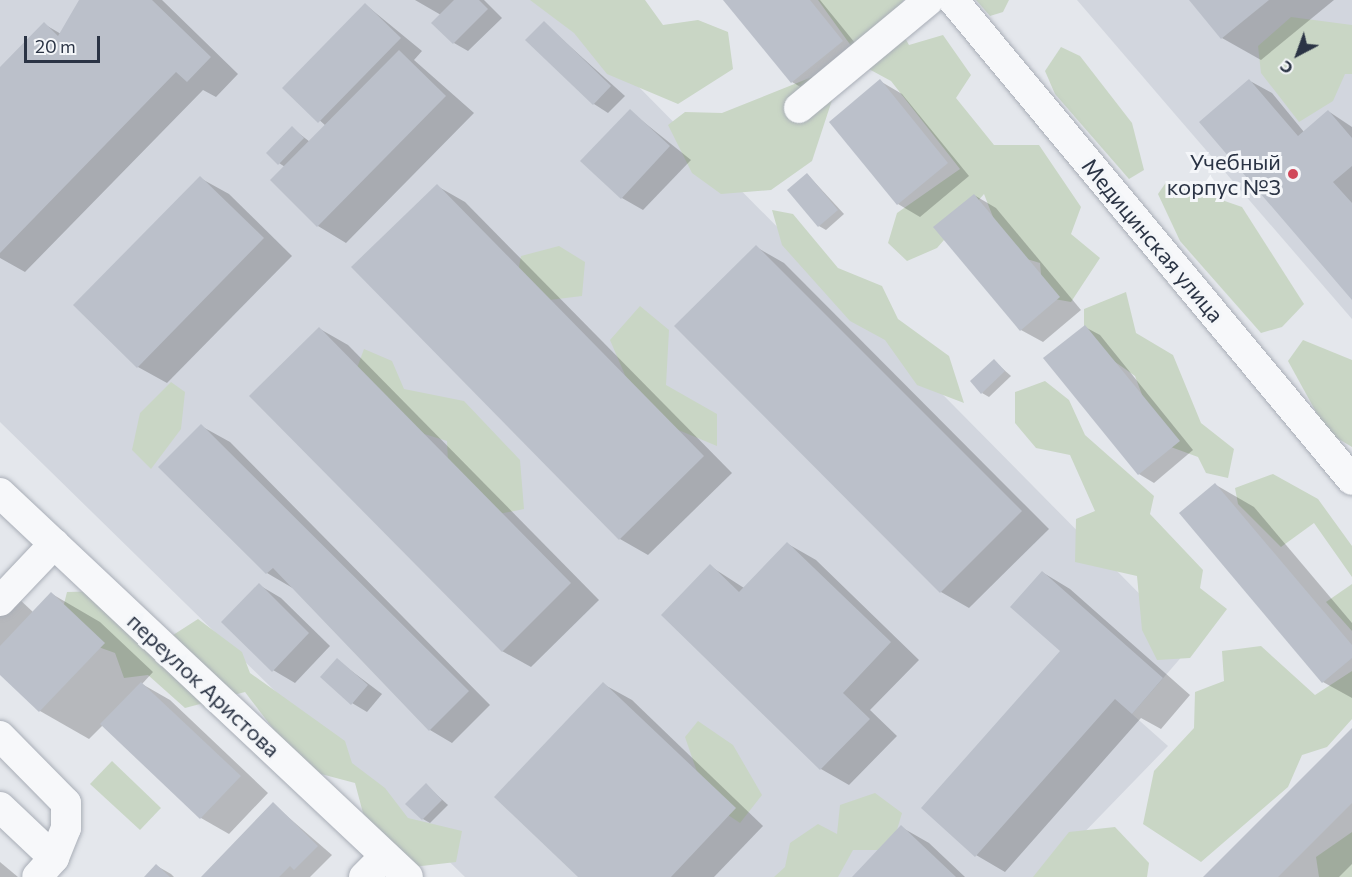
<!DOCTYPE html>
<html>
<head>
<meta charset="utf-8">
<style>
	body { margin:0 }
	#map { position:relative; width:1352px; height:877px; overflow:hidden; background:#e4e7ec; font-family:Commissioner,sans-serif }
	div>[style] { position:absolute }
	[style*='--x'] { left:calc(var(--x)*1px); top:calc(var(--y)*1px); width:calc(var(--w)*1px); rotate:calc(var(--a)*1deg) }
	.built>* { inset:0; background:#d2d6de }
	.green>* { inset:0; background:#c9d6c5 }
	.shadow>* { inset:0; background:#0003 }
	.building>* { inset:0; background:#bbc0ca }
	.roads { filter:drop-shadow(0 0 2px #a9aeb7) drop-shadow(0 0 2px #a9aeb7) }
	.minor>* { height:30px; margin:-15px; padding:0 15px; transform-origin:15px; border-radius:15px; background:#f7f8fa }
	.dots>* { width:16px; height:16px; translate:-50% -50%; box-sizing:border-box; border:3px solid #f4f6f9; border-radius:50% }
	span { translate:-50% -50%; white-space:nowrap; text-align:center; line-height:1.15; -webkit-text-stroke:6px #f4f6f9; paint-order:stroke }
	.poi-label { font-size:22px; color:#2b3445 }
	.right { translate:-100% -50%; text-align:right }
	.street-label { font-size:22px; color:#2b3445 }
	.north { position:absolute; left:1268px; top:24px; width:60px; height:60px; -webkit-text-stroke:4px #f4f6f9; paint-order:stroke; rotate:221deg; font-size:16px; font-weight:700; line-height:24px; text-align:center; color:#2b3445 }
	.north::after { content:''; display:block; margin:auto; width:21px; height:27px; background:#2b3445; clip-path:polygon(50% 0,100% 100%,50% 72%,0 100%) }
	.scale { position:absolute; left:24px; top:36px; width:76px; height:27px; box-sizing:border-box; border:3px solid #2b3445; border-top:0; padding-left:8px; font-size:18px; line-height:21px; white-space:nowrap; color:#2b3445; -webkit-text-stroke:4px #f4f6f9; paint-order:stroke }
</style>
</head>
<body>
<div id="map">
	<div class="built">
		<i style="clip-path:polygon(0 0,553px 0,1191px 646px,1132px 714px,1168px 746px,1041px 877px,465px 877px,0 422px)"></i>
		<i style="clip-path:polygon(1077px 0,1352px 0,1352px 319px,1174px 113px)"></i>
	</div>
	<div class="green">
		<i style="clip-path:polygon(530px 0,645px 0,663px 25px,698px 20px,728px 32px,733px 69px,678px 104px,607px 74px,574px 33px)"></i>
		<i style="clip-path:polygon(818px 0,904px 0,893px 17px,909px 45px,943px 35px,971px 75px,956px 98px,994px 145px,1039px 145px,1081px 207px,1071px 234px,1100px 258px,1071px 302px,1043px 297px,1040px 263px,1007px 253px,984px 194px,937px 248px,907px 261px,888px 243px,897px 213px,960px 169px,891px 81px,867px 68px)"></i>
		<i style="clip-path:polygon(976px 0,1009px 0,1003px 12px,990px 16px)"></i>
		<i style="clip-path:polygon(1291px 17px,1352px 25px,1352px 74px,1345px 74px,1333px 101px,1299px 122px,1261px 73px,1258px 46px)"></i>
		<i style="clip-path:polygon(1061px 47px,1080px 56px,1132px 123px,1144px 170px,1129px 179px,1055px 94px,1045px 71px)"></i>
		<i style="clip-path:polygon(812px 77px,836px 88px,812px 161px,771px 190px,721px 194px,692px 173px,668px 125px,685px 112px,722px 113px)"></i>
		<i style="clip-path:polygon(1167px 181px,1242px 207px,1304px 304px,1282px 327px,1261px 333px,1180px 241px,1158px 194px)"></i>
		<i style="clip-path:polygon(772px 210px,793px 214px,838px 268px,882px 286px,898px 319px,949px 356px,964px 403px,917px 385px,885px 340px,850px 321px,782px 245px)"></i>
		<i style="clip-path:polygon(559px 246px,585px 262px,582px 296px,533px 302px,516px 283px,521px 256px)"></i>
		<i style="clip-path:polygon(1126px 292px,1136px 333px,1173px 355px,1201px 423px,1234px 449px,1228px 478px,1206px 473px,1198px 457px,1160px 443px,1135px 376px,1084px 340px,1084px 309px)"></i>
		<i style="clip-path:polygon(640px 306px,669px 330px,666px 385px,717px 414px,717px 446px,642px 415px,610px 340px)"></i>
		<i style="clip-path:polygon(1303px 340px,1352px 360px,1352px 447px,1327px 432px,1288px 361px)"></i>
		<i style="clip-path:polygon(364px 349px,392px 361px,404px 389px,464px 401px,520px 460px,524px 509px,489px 516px,449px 483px,447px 441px,395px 425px,353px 379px)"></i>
		<i style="clip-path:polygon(1045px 381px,1069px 400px,1085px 435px,1154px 496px,1150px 514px,1203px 570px,1200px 588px,1227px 609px,1190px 658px,1157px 660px,1142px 630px,1137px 576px,1075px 562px,1076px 519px,1095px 511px,1070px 455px,1036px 448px,1015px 423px,1015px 392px)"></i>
		<i style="clip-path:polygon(171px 382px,185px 392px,181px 429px,151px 469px,132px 450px,140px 413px)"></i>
		<i style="clip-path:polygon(1273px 474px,1318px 499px,1352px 546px,1352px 577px,1314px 523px,1281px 547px,1238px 504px,1235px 488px)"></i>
		<i style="clip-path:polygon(1352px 584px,1352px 631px,1326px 602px)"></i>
		<i style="clip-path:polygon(106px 591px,156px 646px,198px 619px,242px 652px,250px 673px,345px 741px,352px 763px,385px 788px,408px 818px,462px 831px,456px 862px,413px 867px,363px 813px,355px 783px,321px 774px,277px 734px,245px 692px,185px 708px,148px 675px,124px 678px,115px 653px,57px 632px,67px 592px)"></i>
		<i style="clip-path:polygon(1261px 646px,1315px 695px,1352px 671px,1352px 719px,1327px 747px,1302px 755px,1288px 787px,1201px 862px,1143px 824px,1154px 771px,1194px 728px,1195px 692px,1224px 681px,1222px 651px)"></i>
		<i style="clip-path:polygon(698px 721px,733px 745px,762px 795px,740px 823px,707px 801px,685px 737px)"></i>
		<i style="clip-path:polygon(112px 761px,161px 808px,140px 830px,90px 784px)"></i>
		<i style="clip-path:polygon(875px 793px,902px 813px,891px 850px,853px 850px,838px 877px,774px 877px,785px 867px,790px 843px,818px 824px,837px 834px,840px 805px)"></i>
		<i style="clip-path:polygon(1115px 827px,1149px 863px,1147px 877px,1033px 877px,1069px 832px)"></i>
		<i style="clip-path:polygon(1352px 832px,1352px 877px,1319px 877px,1316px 857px)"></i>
	</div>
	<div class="shadow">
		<i style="clip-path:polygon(80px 0,162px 0,238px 74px,216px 97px,203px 90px,25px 272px,0 258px,0 69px,44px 24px,61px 34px)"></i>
		<i style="clip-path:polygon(484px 0,502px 18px,468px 51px,454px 43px,441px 15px,415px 0)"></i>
		<i style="clip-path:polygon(725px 0,820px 0,864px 54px,814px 95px,792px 82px)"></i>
		<i style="clip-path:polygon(1191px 0,1334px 0,1261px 60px,1222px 38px)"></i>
		<i style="clip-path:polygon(366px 5px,422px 51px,414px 60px,474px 113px,346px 243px,318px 226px,272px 180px,285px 167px,279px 163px,292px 128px,310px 142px,326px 126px,284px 88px)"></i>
		<i style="clip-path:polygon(544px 23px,625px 96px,608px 113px,594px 104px)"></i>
		<i style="clip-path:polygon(880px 81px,902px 94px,969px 176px,920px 217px,898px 204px)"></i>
		<i style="clip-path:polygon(1250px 81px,1272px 93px,1304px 132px,1328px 111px,1352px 127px,1352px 297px)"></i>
		<i style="clip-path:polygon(630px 111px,691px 160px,643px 210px,622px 198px)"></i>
		<i style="clip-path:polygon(808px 175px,844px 214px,826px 230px,819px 226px)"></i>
		<i style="clip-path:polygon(200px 178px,229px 194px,292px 256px,167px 383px,138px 367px,75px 305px)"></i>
		<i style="clip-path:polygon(437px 186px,465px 202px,732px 473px,648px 555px,620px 539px,354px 267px)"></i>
		<i style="clip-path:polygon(974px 195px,996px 208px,1081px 310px,1043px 342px,1021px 330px)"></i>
		<i style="clip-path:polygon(756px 247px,784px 263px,1049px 529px,969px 608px,941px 592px,676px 326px)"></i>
		<i style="clip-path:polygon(1085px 327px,1100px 335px,1193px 450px,1154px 483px,1139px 474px)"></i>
		<i style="clip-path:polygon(320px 329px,348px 345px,599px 600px,531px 667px,502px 651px)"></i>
		<i style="clip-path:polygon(994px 361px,1011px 376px,989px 397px,982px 393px)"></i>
		<i style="clip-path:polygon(201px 426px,230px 442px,490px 705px,452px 743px,430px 730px,296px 590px,267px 573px,161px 467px)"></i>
		<i style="clip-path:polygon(1216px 485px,1254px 507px,1352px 623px,1352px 698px,1323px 682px)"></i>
		<i style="clip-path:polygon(788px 544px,816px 560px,919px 660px,870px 710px,897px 736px,849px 785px,821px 769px,710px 566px,744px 588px)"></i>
		<i style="clip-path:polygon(1042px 572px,1070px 589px,1190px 695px,1161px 729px,1141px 718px,1005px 872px,976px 855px,1062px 651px)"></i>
		<i style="clip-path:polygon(0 581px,34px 613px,52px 594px,100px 622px,153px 672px,142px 684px,170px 700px,268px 793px,229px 834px,201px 818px,103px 725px,89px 739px,40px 711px,0 673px)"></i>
		<i style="clip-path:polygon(259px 585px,281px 598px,330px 646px,295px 683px,273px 670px)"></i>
		<i style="clip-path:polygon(337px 660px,382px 694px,367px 712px,352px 703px)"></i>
		<i style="clip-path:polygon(603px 684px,632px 700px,763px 826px,714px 877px,580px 877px)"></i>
		<i style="clip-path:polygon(1352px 730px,1352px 864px,1339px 877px,1205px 877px)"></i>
		<i style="clip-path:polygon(426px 785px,448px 805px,430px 823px,423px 819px)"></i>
		<i style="clip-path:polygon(273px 804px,332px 855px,310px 877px,203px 877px)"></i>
		<i style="clip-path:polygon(901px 827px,929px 843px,965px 877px,854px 877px)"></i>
		<i style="clip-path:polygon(0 862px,18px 877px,0 877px)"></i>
		<i style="clip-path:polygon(157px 866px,171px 874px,174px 877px,146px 877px)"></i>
	</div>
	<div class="building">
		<i style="clip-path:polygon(79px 0,152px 0,211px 57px,187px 82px,176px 72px,0 253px,0 67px,44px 22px,58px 36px)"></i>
		<i style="clip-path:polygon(454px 0,479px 0,488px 9px,453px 44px,431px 23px)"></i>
		<i style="clip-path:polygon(723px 0,810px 0,843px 41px,791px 83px)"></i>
		<i style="clip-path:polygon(1189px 0,1269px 0,1221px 39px)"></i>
		<i style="clip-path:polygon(365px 3px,401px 38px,318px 123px,282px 88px)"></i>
		<i style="clip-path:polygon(544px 21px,611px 86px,593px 105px,525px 40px)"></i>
		<i style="clip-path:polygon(399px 50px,446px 96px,317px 227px,270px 180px)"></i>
		<i style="clip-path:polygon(880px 79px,948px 163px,897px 205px,829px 122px)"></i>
		<i style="clip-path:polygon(1249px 79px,1298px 136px,1328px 110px,1352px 138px,1352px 166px,1333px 182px,1352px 203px,1352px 300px,1199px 122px)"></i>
		<i style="clip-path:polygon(630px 109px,670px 146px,621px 199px,580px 161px)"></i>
		<i style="clip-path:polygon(292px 126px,304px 138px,278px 165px,266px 153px)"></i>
		<i style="clip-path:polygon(807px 173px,838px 210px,818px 227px,787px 190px)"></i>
		<i style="clip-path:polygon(200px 176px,264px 238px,137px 368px,73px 305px)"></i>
		<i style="clip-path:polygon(437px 184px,704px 456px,619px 540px,351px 267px)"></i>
		<i style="clip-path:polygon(974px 194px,1060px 297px,1020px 331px,933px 227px)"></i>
		<i style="clip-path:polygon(756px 245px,1022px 511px,940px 593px,674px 326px)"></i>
		<i style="clip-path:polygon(1085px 325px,1180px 441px,1138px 475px,1043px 358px)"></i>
		<i style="clip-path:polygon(319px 327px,571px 583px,502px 652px,249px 396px)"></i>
		<i style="clip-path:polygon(994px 359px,1005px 371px,981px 394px,970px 381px)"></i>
		<i style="clip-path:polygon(201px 424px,469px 691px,429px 731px,273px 568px,266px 574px,158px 467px)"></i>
		<i style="clip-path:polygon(1215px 483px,1352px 645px,1352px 658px,1322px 683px,1179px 513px)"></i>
		<i style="clip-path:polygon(787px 542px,891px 642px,843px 693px,870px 719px,820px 770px,661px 615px,710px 564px,739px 592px)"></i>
		<i style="clip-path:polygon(1042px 571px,1163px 678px,1132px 714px,1115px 699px,975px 857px,921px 808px,1060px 651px,1010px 607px)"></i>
		<i style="clip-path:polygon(259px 583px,309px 633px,272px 672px,221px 622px)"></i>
		<i style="clip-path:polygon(51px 592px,105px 643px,39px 712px,0 675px,0 646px)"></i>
		<i style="clip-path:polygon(337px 658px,368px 685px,351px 705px,320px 677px)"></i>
		<i style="clip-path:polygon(141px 682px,241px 776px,200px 819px,100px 724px)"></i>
		<i style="clip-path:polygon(603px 682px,736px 808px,671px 877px,578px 877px,494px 797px)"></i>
		<i style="clip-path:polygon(1352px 728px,1352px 803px,1278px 877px,1203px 877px)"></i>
		<i style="clip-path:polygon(426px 783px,442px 800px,422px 820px,405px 804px)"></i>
		<i style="clip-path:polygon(273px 802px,318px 846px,294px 870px,290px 866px,279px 877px,201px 877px)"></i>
		<i style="clip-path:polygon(901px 825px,956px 877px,852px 877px)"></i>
		<i style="clip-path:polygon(156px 864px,170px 877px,144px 877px)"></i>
	</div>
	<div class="roads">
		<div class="minor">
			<i style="--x:953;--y:0;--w:624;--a:50.26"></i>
			<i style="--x:799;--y:108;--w:169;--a:-39.7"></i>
			<i style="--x:0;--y:493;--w:560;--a:43.26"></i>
			<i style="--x:0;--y:601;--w:79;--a:-46.5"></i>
			<i style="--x:0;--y:736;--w:94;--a:45.4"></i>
			<i style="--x:66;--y:803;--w:25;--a:90"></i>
			<i style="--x:66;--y:828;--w:32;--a:112"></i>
			<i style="--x:0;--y:807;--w:74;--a:43.4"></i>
			<i style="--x:54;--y:858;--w:25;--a:132"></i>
			<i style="--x:364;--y:877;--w:30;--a:-45"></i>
		</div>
	</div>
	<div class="dots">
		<i style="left:1293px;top:174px;background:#d1495b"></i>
	</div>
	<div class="poi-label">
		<span class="right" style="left:1281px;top:174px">Учебный<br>корпус №3</span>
	</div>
	<div class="street-label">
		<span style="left:1153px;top:240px;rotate:50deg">Медицинская улица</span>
		<span style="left:204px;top:685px;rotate:43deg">переулок Аристова</span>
	</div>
	<div class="north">С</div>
	<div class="scale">20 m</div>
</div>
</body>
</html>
